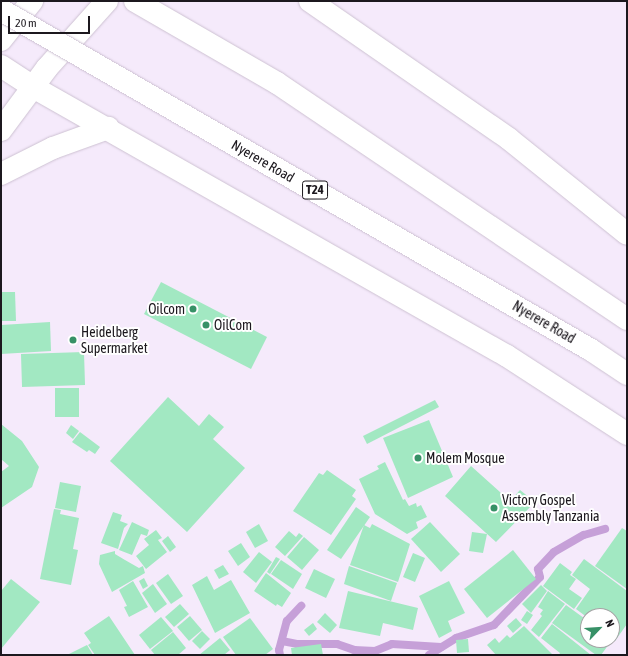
<!DOCTYPE html>
<html>
<head>
<meta charset="utf-8">
<style>
	body { margin:0 }
	#map { position:relative; width:628px; height:656px; overflow:hidden; background:#f5eafb; font-family:"Asap Condensed",sans-serif }
	div>[style] { position:absolute }
	[style*='--x'] { left:calc(var(--x)*1px); top:calc(var(--y)*1px); width:calc(var(--w)*1px); rotate:calc(var(--a)*1deg) }
	.stream>* { height:8px; margin:-4px; padding:0 4px; transform-origin:4px; border-radius:4px; background:#c6a0d8 }
	.building>* { inset:0; background:#a2e8c2 }
	.roads { filter:drop-shadow(0 0 1px #cdc1d2) drop-shadow(0 0 1px #cdc1d2) }
	.primary>* { height:22px; margin:-11px; padding:0 11px; transform-origin:11px; border-radius:11px; background:#fff }
	.trunk>* { height:22px; margin:-11px; padding:0 11px; transform-origin:11px; border-radius:11px; background:#fff }
	.bridges { filter:drop-shadow(0 0 1px #cdc1d2) drop-shadow(0 0 1px #cdc1d2) }
	.trunk-bridge>* { height:22px; margin:-11px; padding:0 11px; transform-origin:11px; border-radius:11px; background:#fff }
	.dots>* { width:11px; height:11px; translate:-50% -50%; box-sizing:border-box; border:2px solid #fff; border-radius:50% }
	span { translate:-50% -50%; white-space:nowrap; text-align:center; line-height:1.15; -webkit-text-stroke:4px #fff; paint-order:stroke }
	.shield-label span { padding:1px 3px; background:#fff; border:1px solid; border-radius:3px; -webkit-text-stroke-width:0 }
	.shield-label { font-size:13px; color:#1c181e; font-weight:700 }
	.street-label { font-size:14px; color:#1c181e }
	.poi-label { font-size:14px; color:#1c181e }
	.right { translate:-100% -50%; text-align:right }
	.left { translate:0 -50%; text-align:left }
	.frame { position:absolute; inset:0; border:2px solid #1c181e; pointer-events:none }
	.north { position:absolute; left:580px; top:608px; width:40px; height:40px; box-sizing:border-box; background:#fff; border:1px solid #a4a3a5; border-radius:50%; rotate:65deg; font-size:11px; font-weight:700; line-height:16px; text-align:center; color:#1c181e }
	.north::after { content:''; display:block; margin:auto; width:14px; height:18px; background:#379167; clip-path:polygon(50% 0,100% 100%,50% 72%,0 100%) }
	.scale { position:absolute; left:8px; top:16px; width:82px; height:18px; box-sizing:border-box; border:2px solid #1c181e; border-top:0; padding-left:5px; font-size:12px; line-height:14px; white-space:nowrap; color:#1c181e; -webkit-text-stroke:3px #fff; paint-order:stroke }
</style>
</head>
<body>
<div id="map">
	<div class="stream">
		<i style="--x:282;--y:641;--w:15;--a:11"></i>
		<i style="--x:297;--y:644;--w:40;--a:0"></i>
		<i style="--x:337;--y:644;--w:18;--a:19"></i>
		<i style="--x:354;--y:650;--w:21;--a:3"></i>
		<i style="--x:375;--y:651;--w:18;--a:-22"></i>
		<i style="--x:392;--y:644;--w:49;--a:3.5"></i>
		<i style="--x:280;--y:655;--w:5;--a:-101"></i>
		<i style="--x:279;--y:650;--w:30;--a:-75"></i>
		<i style="--x:287;--y:621;--w:21;--a:-47"></i>
		<i style="--x:429;--y:655;--w:32;--a:-32"></i>
		<i style="--x:456;--y:638;--w:40;--a:-18.9"></i>
		<i style="--x:494;--y:625;--w:66;--a:-46.2"></i>
		<i style="--x:540;--y:577;--w:8;--a:-104"></i>
		<i style="--x:538;--y:569;--w:23;--a:-47"></i>
		<i style="--x:554;--y:552;--w:34;--a:-30"></i>
		<i style="--x:584;--y:535;--w:22;--a:-16"></i>
	</div>
	<div class="building">
		<i style="clip-path:polygon(161px 282px,267px 337px,251px 369px,144px 314px)"></i>
		<i style="clip-path:polygon(1px 292px,15px 292px,16px 321px,1px 321px)"></i>
		<i style="clip-path:polygon(50px 322px,51px 351px,1px 354px,1px 325px)"></i>
		<i style="clip-path:polygon(84px 352px,85px 385px,22px 387px,21px 354px)"></i>
		<i style="clip-path:polygon(55px 388px,79px 388px,79px 417px,55px 417px)"></i>
		<i style="clip-path:polygon(168px 397px,199px 426px,209px 414px,224px 427px,213px 439px,245px 468px,187px 532px,110px 461px)"></i>
		<i style="clip-path:polygon(435px 400px,439px 407px,367px 444px,363px 436px)"></i>
		<i style="clip-path:polygon(429px 420px,453px 477px,408px 498px,383px 438px)"></i>
		<i style="clip-path:polygon(1px 424px,22px 441px,39px 467px,32px 487px,1px 508px,1px 472px,9px 466px,1px 459px)"></i>
		<i style="clip-path:polygon(71px 425px,79px 431px,73px 439px,66px 433px)"></i>
		<i style="clip-path:polygon(80px 432px,100px 447px,95px 454px,89px 450px,87px 452px,72px 442px)"></i>
		<i style="clip-path:polygon(385px 462px,403px 500px,405px 499px,409px 506px,416px 503px,417px 507px,421px 505px,427px 517px,416px 522px,418px 528px,407px 534px,375px 514px,359px 479px,379px 469px,377px 466px)"></i>
		<i style="clip-path:polygon(471px 466px,510px 501px,520px 490px,535px 502px,496px 542px,445px 496px)"></i>
		<i style="clip-path:polygon(327px 470px,356px 490px,352px 496px,356px 499px,331px 535px,293px 511px,319px 473px,323px 475px)"></i>
		<i style="clip-path:polygon(60px 482px,81px 486px,76px 512px,55px 508px)"></i>
		<i style="clip-path:polygon(356px 507px,370px 517px,341px 559px,327px 550px)"></i>
		<i style="clip-path:polygon(54px 509px,61px 510px,60px 514px,79px 518px,73px 549px,78px 550px,71px 585px,40px 579px)"></i>
		<i style="clip-path:polygon(113px 512px,122px 515px,120px 521px,128px 524px,124px 528px,118px 549px,101px 543px)"></i>
		<i style="clip-path:polygon(132px 522px,149px 530px,147px 536px,141px 534px,132px 555px,119px 550px)"></i>
		<i style="clip-path:polygon(430px 522px,460px 554px,441px 572px,411px 539px)"></i>
		<i style="clip-path:polygon(259px 524px,268px 541px,255px 548px,246px 532px)"></i>
		<i style="clip-path:polygon(372px 524px,410px 544px,398px 582px,350px 565px,364px 525px,370px 528px)"></i>
		<i style="clip-path:polygon(622px 528px,627px 531px,627px 589px,595px 566px)"></i>
		<i style="clip-path:polygon(156px 530px,162px 538px,158px 540px,167px 552px,146px 569px,136px 556px,149px 545px,144px 539px)"></i>
		<i style="clip-path:polygon(289px 531px,296px 537px,299px 533px,303px 536px,285px 556px,275px 547px)"></i>
		<i style="clip-path:polygon(472px 532px,487px 534px,483px 553px,469px 551px)"></i>
		<i style="clip-path:polygon(168px 536px,176px 547px,170px 552px,162px 541px)"></i>
		<i style="clip-path:polygon(304px 537px,319px 550px,302px 570px,287px 557px)"></i>
		<i style="clip-path:polygon(241px 543px,250px 557px,238px 566px,228px 551px)"></i>
		<i style="clip-path:polygon(513px 550px,536px 579px,487px 618px,464px 589px)"></i>
		<i style="clip-path:polygon(115px 551px,115px 554px,125px 560px,139px 568px,143px 566px,145px 573px,112px 592px,99px 564px,100px 555px)"></i>
		<i style="clip-path:polygon(259px 552px,272px 562px,256px 583px,243px 572px)"></i>
		<i style="clip-path:polygon(413px 553px,425px 558px,415px 582px,403px 577px)"></i>
		<i style="clip-path:polygon(276px 557px,280px 559px,270px 574px,267px 572px)"></i>
		<i style="clip-path:polygon(584px 559px,627px 591px,627px 624px,615px 641px,612px 638px,612px 616px,588px 616px,588px 618px,576px 609px,590px 589px,572px 575px)"></i>
		<i style="clip-path:polygon(281px 560px,302px 574px,293px 589px,271px 574px)"></i>
		<i style="clip-path:polygon(560px 563px,572px 572px,570px 575px,576px 579px,569px 589px,582px 598px,574px 609px,543px 586px)"></i>
		<i style="clip-path:polygon(223px 565px,229px 574px,219px 579px,214px 570px)"></i>
		<i style="clip-path:polygon(349px 566px,397px 583px,391px 601px,344px 584px)"></i>
		<i style="clip-path:polygon(314px 569px,335px 579px,326px 598px,305px 588px)"></i>
		<i style="clip-path:polygon(266px 573px,291px 593px,282px 607px,277px 604px,276px 606px,254px 591px)"></i>
		<i style="clip-path:polygon(168px 574px,183px 596px,171px 604px,156px 583px)"></i>
		<i style="clip-path:polygon(207px 576px,214px 590px,231px 580px,250px 613px,215px 633px,192px 585px)"></i>
		<i style="clip-path:polygon(144px 578px,148px 586px,143px 589px,139px 581px)"></i>
		<i style="clip-path:polygon(11px 579px,40px 602px,1px 649px,1px 591px)"></i>
		<i style="clip-path:polygon(133px 581px,148px 607px,129px 617px,124px 607px,127px 606px,119px 590px)"></i>
		<i style="clip-path:polygon(449px 581px,465px 613px,448px 621px,452px 631px,439px 638px,419px 596px)"></i>
		<i style="clip-path:polygon(153px 584px,167px 604px,155px 613px,142px 593px)"></i>
		<i style="clip-path:polygon(541px 585px,547px 591px,531px 613px,522px 604px)"></i>
		<i style="clip-path:polygon(348px 591px,418px 608px,413px 630px,383px 623px,380px 636px,339px 628px)"></i>
		<i style="clip-path:polygon(548px 591px,565px 604px,539px 637px,531px 630px,542px 616px,540px 614px,543px 610px,538px 607px)"></i>
		<i style="clip-path:polygon(180px 604px,189px 614px,174px 627px,165px 617px)"></i>
		<i style="clip-path:polygon(566px 605px,588px 621px,588px 640px,612px 640px,601px 655px,596px 655px,552px 623px)"></i>
		<i style="clip-path:polygon(527px 611px,533px 615px,527px 624px,521px 620px)"></i>
		<i style="clip-path:polygon(325px 613px,337px 625px,330px 633px,317px 622px)"></i>
		<i style="clip-path:polygon(109px 616px,135px 655px,95px 655px,88px 645px,91px 643px,84px 633px)"></i>
		<i style="clip-path:polygon(190px 616px,202px 630px,189px 641px,177px 627px)"></i>
		<i style="clip-path:polygon(161px 617px,173px 631px,150px 649px,139px 635px)"></i>
		<i style="clip-path:polygon(250px 618px,273px 649px,265px 655px,236px 655px,223px 637px)"></i>
		<i style="clip-path:polygon(516px 618px,522px 625px,513px 633px,507px 626px)"></i>
		<i style="clip-path:polygon(313px 623px,317px 629px,309px 636px,304px 630px)"></i>
		<i style="clip-path:polygon(552px 624px,591px 655px,559px 655px,560px 653px,541px 638px)"></i>
		<i style="clip-path:polygon(524px 626px,553px 655px,496px 655px,487px 645px,495px 638px,499px 643px,507px 635px,510px 638px)"></i>
		<i style="clip-path:polygon(202px 631px,210px 639px,200px 649px,192px 641px)"></i>
		<i style="clip-path:polygon(173px 632px,186px 648px,178px 655px,155px 655px,151px 650px)"></i>
		<i style="clip-path:polygon(220px 638px,230px 650px,224px 655px,199px 655px)"></i>
		<i style="clip-path:polygon(468px 639px,469px 652px,457px 653px,456px 640px)"></i>
		<i style="clip-path:polygon(321px 644px,323px 655px,292px 655px,291px 648px)"></i>
		<i style="clip-path:polygon(87px 645px,93px 655px,67px 655px)"></i>
	</div>
	<div class="roads">
		<div class="primary">
			<i style="--x:1;--y:40;--w:50;--a:-51.5"></i>
			<i style="--x:1;--y:130;--w:77;--a:-53.4"></i>
			<i style="--x:47;--y:68;--w:90;--a:-48.2"></i>
		</div>
		<div class="trunk">
			<i style="--x:135;--y:1;--w:164;--a:30"></i>
			<i style="--x:277;--y:83;--w:422;--a:34"></i>
			<i style="--x:310;--y:1;--w:242;--a:34.7"></i>
			<i style="--x:509;--y:139;--w:151;--a:38.8"></i>
			<i style="--x:1;--y:66;--w:38;--a:33"></i>
			<i style="--x:33;--y:87;--w:545;--a:29.58"></i>
			<i style="--x:507;--y:356;--w:143;--a:33"></i>
			<i style="--x:1;--y:174;--w:58;--a:-26.6"></i>
			<i style="--x:53;--y:148;--w:59;--a:-20"></i>
		</div>
	</div>
	<div class="bridges">
		<div class="trunk-bridge">
			<i style="--x:1;--y:10;--w:681;--a:29.95"></i>
			<i style="--x:591;--y:350;--w:43;--a:33.7"></i>
		</div>
	</div>
	<div class="dots">
		<i style="left:193px;top:309px;background:#379167"></i>
		<i style="left:206px;top:325px;background:#379167"></i>
		<i style="left:73px;top:340px;background:#379167"></i>
		<i style="left:418px;top:458px;background:#379167"></i>
		<i style="left:494px;top:508px;background:#379167"></i>
	</div>
	<div class="shield-label">
		<span style="left:315px;top:190px">T24</span>
	</div>
	<div class="street-label">
		<span style="left:263px;top:161px;rotate:30deg">Nyerere Road</span>
		<span style="left:544px;top:322px;rotate:30deg">Nyerere Road</span>
	</div>
	<div class="poi-label">
		<span class="right" style="left:185px;top:309px">Oilcom</span>
		<span class="left" style="left:214px;top:325px">OilCom</span>
		<span class="left" style="left:81px;top:340px">Heidelberg<br>Supermarket</span>
		<span class="left" style="left:426px;top:458px">Molem Mosque</span>
		<span class="left" style="left:502px;top:508px">Victory Gospel<br>Assembly Tanzania</span>
	</div>
	<div class="frame"></div>
	<div class="north">N</div>
	<div class="scale">20 m</div>
</div>
</body>
</html>
